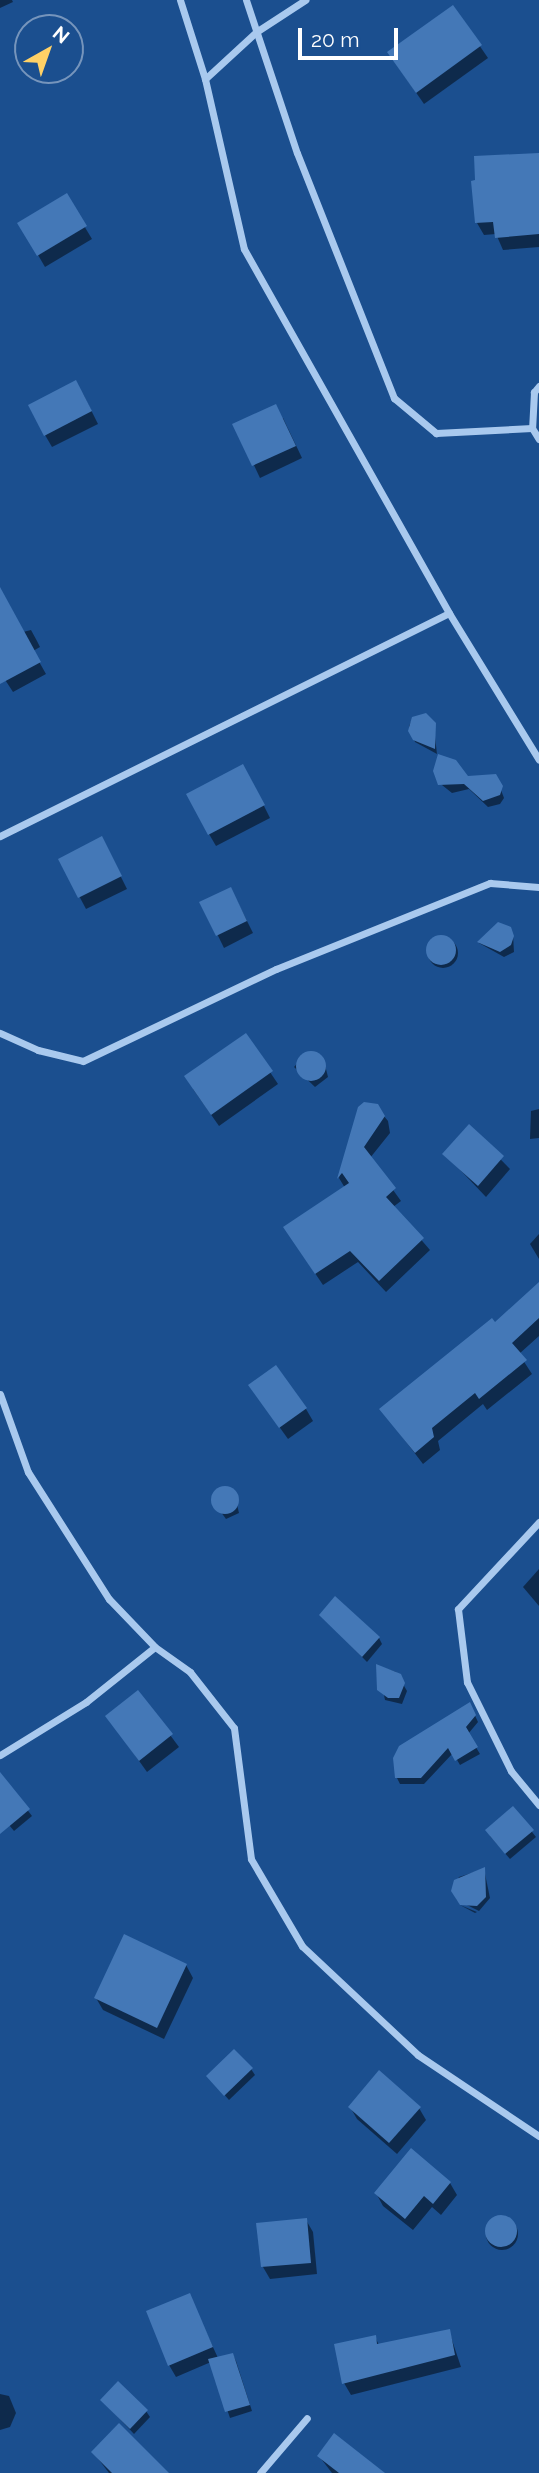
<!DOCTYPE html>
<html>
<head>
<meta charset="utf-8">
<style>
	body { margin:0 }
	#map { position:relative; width:539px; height:2473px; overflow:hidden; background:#1b4f8f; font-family:Raleway,sans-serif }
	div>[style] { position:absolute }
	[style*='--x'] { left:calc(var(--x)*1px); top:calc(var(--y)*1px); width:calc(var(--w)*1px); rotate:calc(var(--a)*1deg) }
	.shadow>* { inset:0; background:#0007 }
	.round { border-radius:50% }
	.building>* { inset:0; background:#4478b7 }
	.minor>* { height:7px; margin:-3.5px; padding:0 3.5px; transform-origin:3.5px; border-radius:3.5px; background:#a9c9ee }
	span { translate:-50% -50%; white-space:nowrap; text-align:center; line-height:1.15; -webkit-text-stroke:5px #1b4f8f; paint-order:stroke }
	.north { position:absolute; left:14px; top:14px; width:70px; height:70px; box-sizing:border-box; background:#1b4f8f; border:2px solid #7695bc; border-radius:50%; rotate:40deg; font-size:19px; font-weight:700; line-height:28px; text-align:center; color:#fff }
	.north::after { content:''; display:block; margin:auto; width:24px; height:32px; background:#ffd166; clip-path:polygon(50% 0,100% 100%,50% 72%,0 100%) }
	.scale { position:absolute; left:298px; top:28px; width:100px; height:32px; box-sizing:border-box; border:4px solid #fff; border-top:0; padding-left:9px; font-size:21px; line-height:24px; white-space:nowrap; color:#fff; -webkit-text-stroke:5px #1b4f8f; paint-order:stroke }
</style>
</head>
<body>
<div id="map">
	<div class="shadow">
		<i style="clip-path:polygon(0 0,12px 0,13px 2px,0 8px)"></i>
		<i style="clip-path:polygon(453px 7px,488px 58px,424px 104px,397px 65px)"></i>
		<i style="clip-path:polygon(539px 155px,539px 247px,503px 250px,496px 234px,484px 235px,477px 223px)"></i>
		<i style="clip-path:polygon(66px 196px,92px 239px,45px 267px,20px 224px)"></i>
		<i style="clip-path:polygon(83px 394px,98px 424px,52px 447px,45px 435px)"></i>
		<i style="clip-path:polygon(283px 418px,302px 458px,260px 478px,235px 425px)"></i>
		<i style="clip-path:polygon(0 589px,23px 632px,31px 630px,37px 641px,40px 647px,33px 651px,46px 674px,13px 692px,0 672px)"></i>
		<i style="clip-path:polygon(413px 718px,433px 720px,437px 754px,415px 742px,409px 726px)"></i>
		<i style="clip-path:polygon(250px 778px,270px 818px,216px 846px,209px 834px)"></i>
		<i style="clip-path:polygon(467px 778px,498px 782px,504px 798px,500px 804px,488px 807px,469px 789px,452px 793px,437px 781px)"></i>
		<i style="clip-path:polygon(108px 851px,127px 889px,86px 909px,60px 860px)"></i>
		<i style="clip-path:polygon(237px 901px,253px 933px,224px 948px,202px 903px)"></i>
		<i style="clip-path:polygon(513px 935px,514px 952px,504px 957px,479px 943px)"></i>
		<i class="round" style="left:428px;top:938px;width:30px;height:30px"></i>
		<i style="clip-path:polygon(245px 1035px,278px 1084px,219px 1126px,193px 1089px)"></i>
		<i style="clip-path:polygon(306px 1054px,322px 1058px,325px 1065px,328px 1077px,315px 1087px,294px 1067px)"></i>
		<i style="clip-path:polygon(374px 1104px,388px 1121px,390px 1133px,370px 1158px,401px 1201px,393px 1207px,430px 1250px,386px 1292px,358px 1262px,323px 1285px,292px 1239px,345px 1188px,339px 1178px,359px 1108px)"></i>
		<i style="clip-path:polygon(539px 1109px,539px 1138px,530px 1139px,531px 1111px)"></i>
		<i style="clip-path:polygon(469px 1127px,510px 1169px,486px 1197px,445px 1154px)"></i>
		<i style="clip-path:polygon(539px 1234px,539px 1259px,530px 1244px)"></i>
		<i style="clip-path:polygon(539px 1284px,539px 1336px,519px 1354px,532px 1374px,487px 1410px,483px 1404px,438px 1441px,440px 1450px,423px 1464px,381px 1409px,495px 1325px)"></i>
		<i style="clip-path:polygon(250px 1386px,306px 1409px,313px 1421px,288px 1439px)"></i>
		<i style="clip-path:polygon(218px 1490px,234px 1492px,239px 1513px,226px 1519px,213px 1501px)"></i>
		<i style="clip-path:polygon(539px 1569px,539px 1606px,523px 1587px)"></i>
		<i style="clip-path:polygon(321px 1615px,379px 1638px,382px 1644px,367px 1662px)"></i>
		<i style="clip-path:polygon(378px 1666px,396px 1672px,407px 1691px,402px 1704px,385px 1700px)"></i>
		<i style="clip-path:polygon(138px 1692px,179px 1747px,147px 1772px,107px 1716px)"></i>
		<i style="clip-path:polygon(470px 1705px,478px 1722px,468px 1734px,480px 1754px,460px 1765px,453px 1753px,424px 1784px,400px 1784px,397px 1778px)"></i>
		<i style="clip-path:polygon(3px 1778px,32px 1816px,14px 1831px,0 1814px)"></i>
		<i style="clip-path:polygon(513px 1808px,536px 1837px,510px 1859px,490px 1836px)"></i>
		<i style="clip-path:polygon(484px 1869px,490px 1898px,479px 1911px,457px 1900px,453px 1891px,459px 1877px)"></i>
		<i style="clip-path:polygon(460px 1905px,477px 1912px,475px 1913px)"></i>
		<i style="clip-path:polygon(186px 1965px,193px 1978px,164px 2039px,103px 2010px,96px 1998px)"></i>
		<i style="clip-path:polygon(251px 2069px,255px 2075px,229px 2100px,208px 2076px)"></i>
		<i style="clip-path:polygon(350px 2107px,419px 2108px,426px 2120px,397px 2154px,357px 2119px)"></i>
		<i style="clip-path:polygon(450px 2183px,457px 2195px,441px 2215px,432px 2207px,413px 2230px,383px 2206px,376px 2193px)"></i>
		<i class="round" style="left:486px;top:2218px;width:32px;height:32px"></i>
		<i style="clip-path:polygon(306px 2220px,313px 2232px,317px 2274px,270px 2279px,263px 2267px,258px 2225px)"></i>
		<i style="clip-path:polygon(189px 2295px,218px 2358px,233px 2355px,236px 2361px,252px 2411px,230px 2418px,211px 2362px,176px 2377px,169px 2365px)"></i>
		<i style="clip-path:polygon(449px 2331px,461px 2367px,351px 2395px,344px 2383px,375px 2337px,379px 2345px)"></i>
		<i style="clip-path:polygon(0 2394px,9px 2396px,16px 2413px,10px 2427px,0 2430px)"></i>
		<i style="clip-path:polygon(102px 2400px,146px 2411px,150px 2417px,134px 2434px)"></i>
		<i style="clip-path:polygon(93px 2452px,167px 2473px,109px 2473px)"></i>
		<i style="clip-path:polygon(319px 2456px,383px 2473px,332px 2473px)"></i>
	</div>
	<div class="building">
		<i style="clip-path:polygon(453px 5px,482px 45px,416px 93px,387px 52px)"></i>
		<i style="clip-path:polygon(539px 153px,539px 234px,495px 238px,493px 222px,475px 223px,471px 181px,475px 180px,474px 156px)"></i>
		<i style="clip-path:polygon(67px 193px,87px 226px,37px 256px,17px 223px)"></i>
		<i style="clip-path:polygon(76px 380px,92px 411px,44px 436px,28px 405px)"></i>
		<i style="clip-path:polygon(276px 404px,296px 446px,252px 466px,232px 424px)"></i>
		<i style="clip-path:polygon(0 587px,41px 662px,0 684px)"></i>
		<i style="clip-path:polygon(426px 713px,436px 723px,435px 749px,413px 740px,408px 731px,412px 717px)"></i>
		<i style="clip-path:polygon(438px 754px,456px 760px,468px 776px,496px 774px,503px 786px,500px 795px,483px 801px,464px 784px,438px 785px,433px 771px)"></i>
		<i style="clip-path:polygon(243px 764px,265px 805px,208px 835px,186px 794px)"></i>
		<i style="clip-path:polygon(102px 836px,122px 876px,78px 898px,58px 859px)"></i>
		<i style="clip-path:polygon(231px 887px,247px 921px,216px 936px,199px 902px)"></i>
		<i style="clip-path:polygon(498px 922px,511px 927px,514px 936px,511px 945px,500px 952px,477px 942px)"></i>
		<i class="round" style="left:426px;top:935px;width:30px;height:30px"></i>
		<i style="clip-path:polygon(246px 1033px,273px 1071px,211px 1115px,184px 1076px)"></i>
		<i class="round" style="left:296px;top:1051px;width:30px;height:30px"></i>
		<i style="clip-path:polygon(364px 1102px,378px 1104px,385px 1116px,364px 1147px,396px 1188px,386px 1197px,424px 1238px,379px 1281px,350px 1251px,315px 1274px,283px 1227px,349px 1183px,342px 1173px,337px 1179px,358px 1107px)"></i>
		<i style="clip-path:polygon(469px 1124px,504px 1156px,478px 1186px,442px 1154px)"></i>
		<i style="clip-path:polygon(539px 1282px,539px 1318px,512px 1343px,527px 1360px,479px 1399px,475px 1393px,432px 1428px,434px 1437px,415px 1453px,379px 1409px,492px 1318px,495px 1322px)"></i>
		<i style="clip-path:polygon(276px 1365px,307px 1408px,279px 1428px,248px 1385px)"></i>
		<i class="round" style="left:211px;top:1486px;width:28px;height:28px"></i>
		<i style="clip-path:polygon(335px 1596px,380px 1637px,362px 1657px,319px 1615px)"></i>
		<i style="clip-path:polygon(376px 1664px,401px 1674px,405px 1683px,399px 1698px,388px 1698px,377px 1690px)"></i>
		<i style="clip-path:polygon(138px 1690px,173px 1734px,139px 1761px,105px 1716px)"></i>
		<i style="clip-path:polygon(470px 1702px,476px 1715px,466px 1727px,478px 1747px,455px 1761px,448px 1748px,421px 1778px,395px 1778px,393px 1758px,399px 1746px)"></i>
		<i style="clip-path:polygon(0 1772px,30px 1809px,0 1834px)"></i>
		<i style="clip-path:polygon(513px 1806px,534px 1830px,505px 1854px,485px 1830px)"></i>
		<i style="clip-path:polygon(485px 1867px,486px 1897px,477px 1906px,460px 1905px,451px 1891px,454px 1880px)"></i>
		<i style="clip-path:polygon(124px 1934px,187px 1964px,157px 2028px,94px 1998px)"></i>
		<i style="clip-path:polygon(234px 2049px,253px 2068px,224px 2096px,206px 2076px)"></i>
		<i style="clip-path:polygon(379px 2070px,421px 2107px,389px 2143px,348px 2107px)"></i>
		<i style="clip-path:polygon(411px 2148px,451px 2182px,433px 2204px,424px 2196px,405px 2219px,374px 2193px)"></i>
		<i class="round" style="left:485px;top:2215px;width:32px;height:32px"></i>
		<i style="clip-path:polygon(307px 2218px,311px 2263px,261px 2267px,256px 2223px)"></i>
		<i style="clip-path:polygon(190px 2293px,213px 2347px,168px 2366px,146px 2311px)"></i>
		<i style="clip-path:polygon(450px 2329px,455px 2355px,342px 2384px,334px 2344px,376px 2335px,377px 2344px)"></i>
		<i style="clip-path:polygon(233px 2353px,250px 2405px,225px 2412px,208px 2359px)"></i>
		<i style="clip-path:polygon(118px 2381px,148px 2410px,130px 2429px,100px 2400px)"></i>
		<i style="clip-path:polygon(119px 2423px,169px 2473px,112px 2473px,91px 2452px)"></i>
		<i style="clip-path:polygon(334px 2433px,385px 2473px,339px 2473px,317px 2456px)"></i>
	</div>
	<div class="minor">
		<i style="--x:180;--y:0;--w:83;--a:72.4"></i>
		<i style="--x:205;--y:79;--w:174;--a:77.1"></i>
		<i style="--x:244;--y:249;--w:418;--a:60.6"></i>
		<i style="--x:449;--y:613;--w:172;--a:58.5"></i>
		<i style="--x:246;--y:0;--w:161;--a:71.6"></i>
		<i style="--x:297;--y:153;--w:264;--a:68.4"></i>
		<i style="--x:394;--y:398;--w:55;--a:39.8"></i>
		<i style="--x:436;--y:433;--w:96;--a:-3"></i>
		<i style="--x:205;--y:79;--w:69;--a:-42.7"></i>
		<i style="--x:256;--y:32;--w:59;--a:-33.1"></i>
		<i style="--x:539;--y:386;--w:8;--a:130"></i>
		<i style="--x:534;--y:392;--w:36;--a:93"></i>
		<i style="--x:532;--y:428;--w:13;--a:58"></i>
		<i style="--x:0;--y:836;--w:501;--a:-26.41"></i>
		<i style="--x:0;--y:1033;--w:42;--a:24.1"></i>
		<i style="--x:38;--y:1050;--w:46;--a:13.7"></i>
		<i style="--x:83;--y:1061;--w:214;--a:-25.5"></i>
		<i style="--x:276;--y:969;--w:231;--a:-21.9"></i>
		<i style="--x:490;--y:883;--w:49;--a:4.7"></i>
		<i style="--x:0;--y:1394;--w:83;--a:70.3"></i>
		<i style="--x:28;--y:1472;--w:151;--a:57.5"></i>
		<i style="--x:109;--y:1599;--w:66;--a:46.2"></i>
		<i style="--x:155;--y:1647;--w:43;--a:35.5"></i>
		<i style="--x:190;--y:1672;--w:71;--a:51.8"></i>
		<i style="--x:234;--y:1728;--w:132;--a:82.6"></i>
		<i style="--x:251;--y:1859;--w:101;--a:59.6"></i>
		<i style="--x:302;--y:1946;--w:159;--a:43.2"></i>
		<i style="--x:418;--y:2055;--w:146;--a:33.8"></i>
		<i style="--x:539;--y:1522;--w:119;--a:133"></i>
		<i style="--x:458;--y:1609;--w:74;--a:83"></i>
		<i style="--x:467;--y:1682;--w:99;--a:63.7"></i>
		<i style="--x:511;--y:1771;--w:44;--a:50.5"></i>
		<i style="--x:0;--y:1755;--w:101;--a:-31.6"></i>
		<i style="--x:86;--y:1702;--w:88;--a:-38.6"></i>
		<i style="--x:260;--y:2473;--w:72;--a:-49.5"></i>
	</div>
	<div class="north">N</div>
	<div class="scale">20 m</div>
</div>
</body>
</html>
